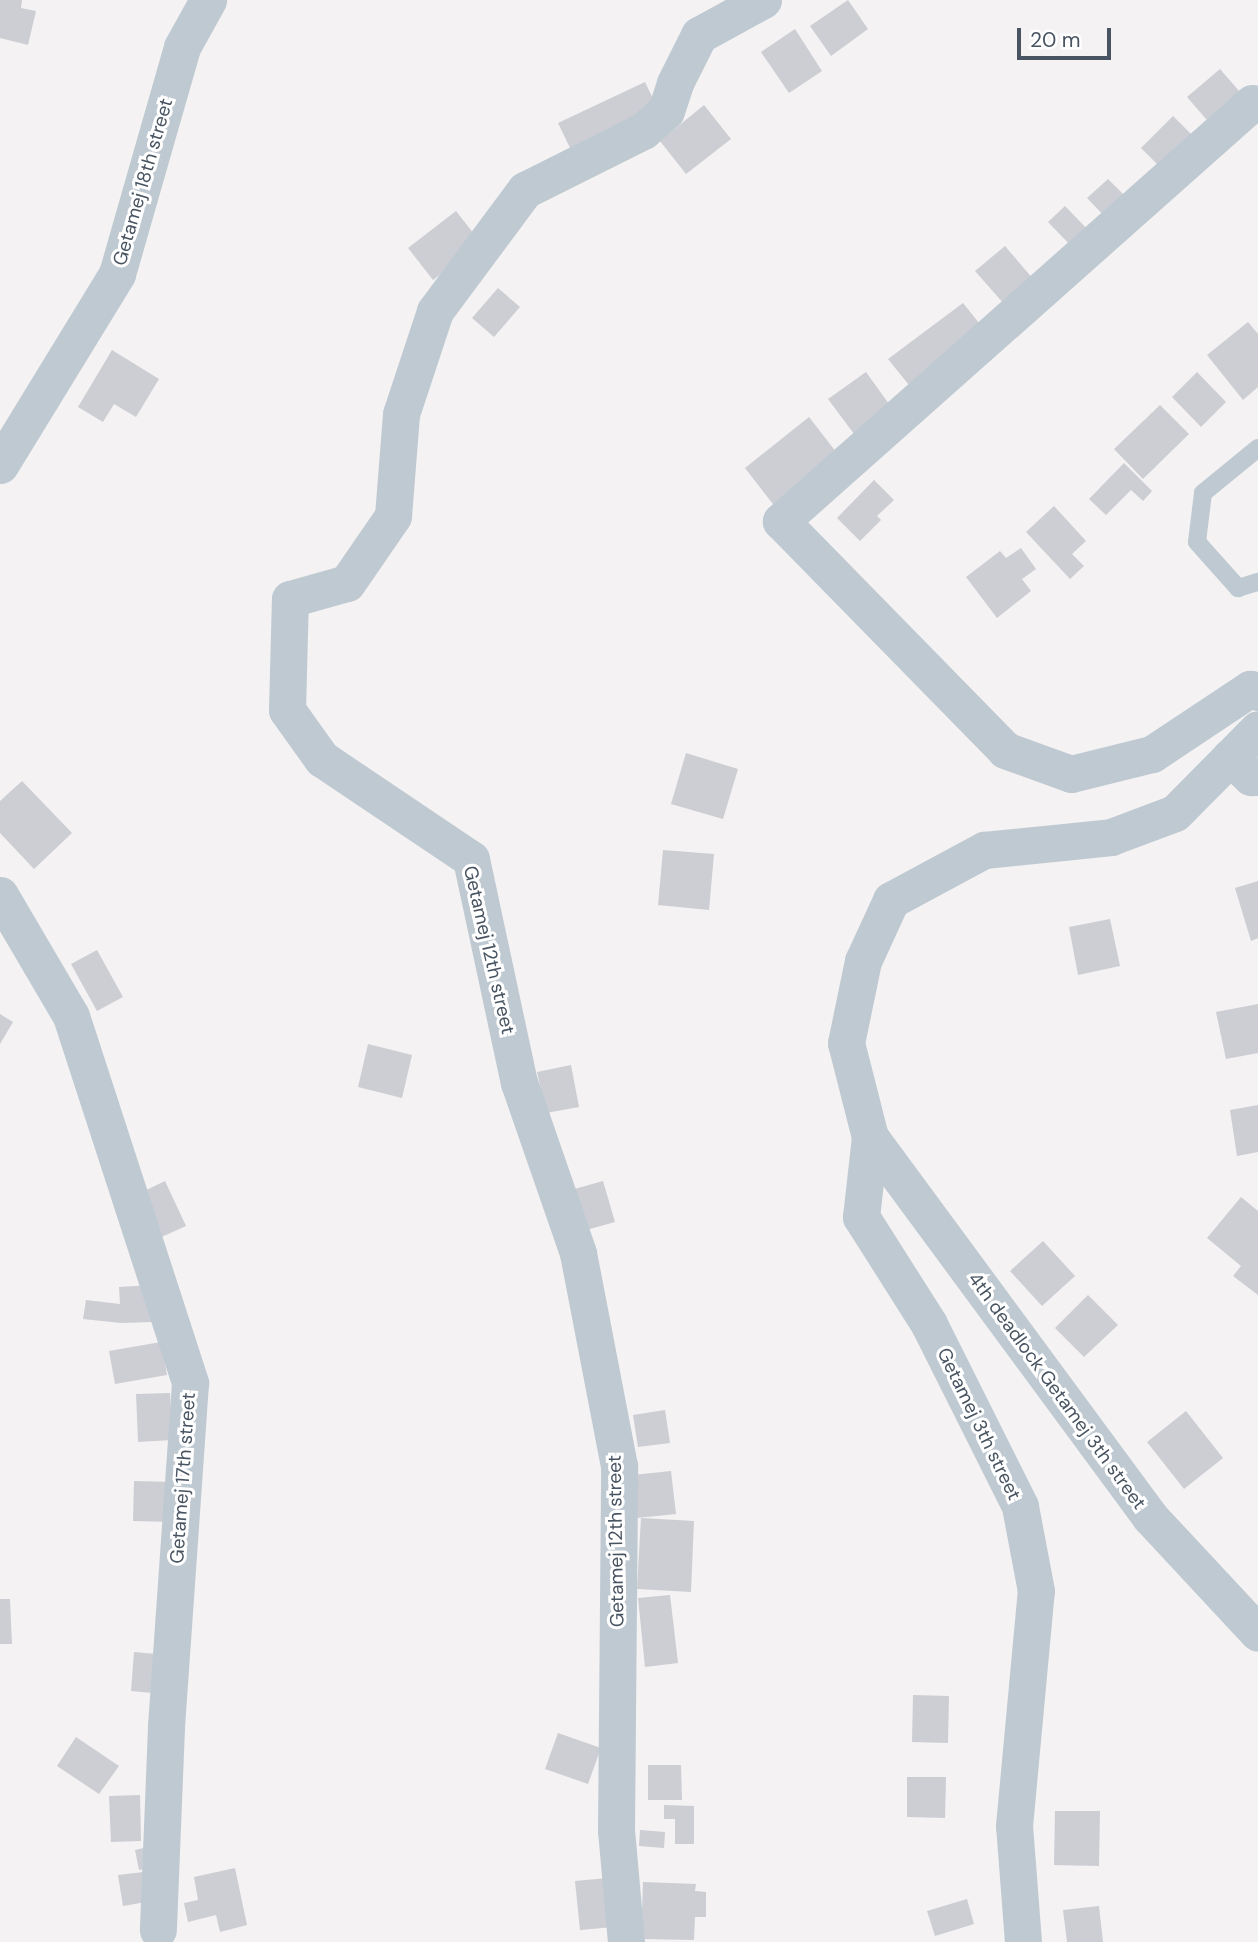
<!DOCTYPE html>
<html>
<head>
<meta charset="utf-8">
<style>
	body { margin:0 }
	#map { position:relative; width:1258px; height:1942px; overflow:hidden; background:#f4f2f2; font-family:"DM Sans",sans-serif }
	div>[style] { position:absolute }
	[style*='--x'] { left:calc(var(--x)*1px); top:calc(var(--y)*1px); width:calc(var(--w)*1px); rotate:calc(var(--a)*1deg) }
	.building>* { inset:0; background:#ccced4 }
	.lane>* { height:18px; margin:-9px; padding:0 9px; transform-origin:9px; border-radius:9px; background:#bfc9d2 }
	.street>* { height:37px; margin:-18.5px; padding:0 18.5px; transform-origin:18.5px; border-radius:18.5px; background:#bfc9d2 }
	span { translate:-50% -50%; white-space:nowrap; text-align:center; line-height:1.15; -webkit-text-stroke:6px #fff; paint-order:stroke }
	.street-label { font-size:19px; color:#485461 }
	.scale { position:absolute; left:1017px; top:28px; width:94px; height:32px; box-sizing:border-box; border:4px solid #485461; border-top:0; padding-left:9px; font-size:21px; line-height:24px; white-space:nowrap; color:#485461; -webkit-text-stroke:5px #fff; paint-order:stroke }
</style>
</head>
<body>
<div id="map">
	<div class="building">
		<i style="clip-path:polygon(0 0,22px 0,21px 8px,36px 11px,28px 45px,0 38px)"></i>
		<i style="clip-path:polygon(848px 0,868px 29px,831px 56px,810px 26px)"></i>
		<i style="clip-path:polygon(795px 29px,822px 71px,789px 93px,761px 52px)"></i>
		<i style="clip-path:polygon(1220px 69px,1246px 99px,1213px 127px,1187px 97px)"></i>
		<i style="clip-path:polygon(645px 82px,660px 113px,573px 154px,558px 123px)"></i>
		<i style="clip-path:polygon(704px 105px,731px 139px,686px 174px,660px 141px)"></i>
		<i style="clip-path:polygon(1173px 116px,1195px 138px,1163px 170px,1141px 148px)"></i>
		<i style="clip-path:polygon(1108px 179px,1129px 200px,1108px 220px,1087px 198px)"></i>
		<i style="clip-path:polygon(1065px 206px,1091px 233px,1074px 249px,1048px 222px)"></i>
		<i style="clip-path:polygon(456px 211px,481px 243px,433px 280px,408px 248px)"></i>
		<i style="clip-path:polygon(1005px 246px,1034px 280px,1005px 305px,975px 271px)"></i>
		<i style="clip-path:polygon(498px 288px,520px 307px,494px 337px,472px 318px)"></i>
		<i style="clip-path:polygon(963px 303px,987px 333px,917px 395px,888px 359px)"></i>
		<i style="clip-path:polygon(1248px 322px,1258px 334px,1258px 387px,1243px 400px,1207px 355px)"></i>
		<i style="clip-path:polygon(112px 350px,159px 379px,136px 417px,114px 404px,103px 422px,78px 407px)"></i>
		<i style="clip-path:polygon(866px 372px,894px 411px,857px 438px,828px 399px)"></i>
		<i style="clip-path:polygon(1197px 372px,1226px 402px,1201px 427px,1172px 397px)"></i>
		<i style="clip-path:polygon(1160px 405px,1189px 434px,1143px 479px,1114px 449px)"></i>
		<i style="clip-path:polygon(809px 417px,840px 457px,776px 508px,745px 468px)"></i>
		<i style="clip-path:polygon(1124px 463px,1152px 491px,1143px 501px,1131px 490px,1106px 515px,1089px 499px)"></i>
		<i style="clip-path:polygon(874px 480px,894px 500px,877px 516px,881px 520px,860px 541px,837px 518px)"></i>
		<i style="clip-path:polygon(1054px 506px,1086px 541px,1072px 554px,1084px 566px,1070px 579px,1026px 532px)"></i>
		<i style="clip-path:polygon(1021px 548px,1036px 569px,1022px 579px,1031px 591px,997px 618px,966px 577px,1000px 551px,1006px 558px)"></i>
		<i style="clip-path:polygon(686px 753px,738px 769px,723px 819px,671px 804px)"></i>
		<i style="clip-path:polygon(22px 781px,72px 833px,34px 869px,0 833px,0 801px)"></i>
		<i style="clip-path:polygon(663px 850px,714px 854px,709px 910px,658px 905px)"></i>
		<i style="clip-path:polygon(1258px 881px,1258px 938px,1251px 941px,1235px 888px)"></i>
		<i style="clip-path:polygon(1110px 919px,1120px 966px,1078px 975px,1069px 927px)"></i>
		<i style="clip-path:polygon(97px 950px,123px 997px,97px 1011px,71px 964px)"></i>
		<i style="clip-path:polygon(1258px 1004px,1258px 1053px,1226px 1059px,1216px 1012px)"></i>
		<i style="clip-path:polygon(0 1014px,13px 1022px,0 1044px)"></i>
		<i style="clip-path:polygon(368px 1044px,412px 1055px,402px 1098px,358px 1087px)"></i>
		<i style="clip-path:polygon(571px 1065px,579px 1107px,546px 1113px,537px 1072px)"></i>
		<i style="clip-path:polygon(1258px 1105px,1258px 1152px,1237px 1156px,1230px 1110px)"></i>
		<i style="clip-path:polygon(165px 1181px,186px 1226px,157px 1239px,136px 1195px)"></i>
		<i style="clip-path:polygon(603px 1181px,615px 1222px,583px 1231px,571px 1190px)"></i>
		<i style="clip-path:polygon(1241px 1197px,1258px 1211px,1258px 1295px,1233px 1276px,1241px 1266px,1207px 1238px)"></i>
		<i style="clip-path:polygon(1043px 1241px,1075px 1276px,1042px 1306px,1010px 1271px)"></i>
		<i style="clip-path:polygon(151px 1285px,153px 1322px,121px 1323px,83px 1319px,86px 1300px,120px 1304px,119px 1287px)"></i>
		<i style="clip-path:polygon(1088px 1295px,1118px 1325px,1084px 1357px,1055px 1328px)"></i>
		<i style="clip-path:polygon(161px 1342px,167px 1375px,115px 1384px,109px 1351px)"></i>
		<i style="clip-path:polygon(170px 1393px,172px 1440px,138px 1442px,136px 1394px)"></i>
		<i style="clip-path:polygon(665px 1410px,670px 1443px,638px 1447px,633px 1415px)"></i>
		<i style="clip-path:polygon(1186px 1411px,1223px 1458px,1184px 1489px,1147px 1442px)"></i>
		<i style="clip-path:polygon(671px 1471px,676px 1514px,637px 1518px,633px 1475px)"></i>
		<i style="clip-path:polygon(134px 1481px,174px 1482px,173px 1522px,133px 1521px)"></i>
		<i style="clip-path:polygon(641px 1518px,694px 1521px,691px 1592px,637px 1589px)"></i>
		<i style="clip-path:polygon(670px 1595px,678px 1663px,645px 1667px,638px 1598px)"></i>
		<i style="clip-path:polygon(0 1599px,10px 1599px,12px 1644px,0 1644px)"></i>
		<i style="clip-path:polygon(134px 1652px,167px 1655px,163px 1694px,131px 1691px)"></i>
		<i style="clip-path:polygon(913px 1695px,949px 1696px,948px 1743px,912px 1742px)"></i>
		<i style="clip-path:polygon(558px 1733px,601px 1748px,588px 1784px,545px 1769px)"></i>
		<i style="clip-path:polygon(76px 1737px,119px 1766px,99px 1794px,57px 1766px)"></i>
		<i style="clip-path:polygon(648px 1765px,681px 1765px,682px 1800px,648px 1800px)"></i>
		<i style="clip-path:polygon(907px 1777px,946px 1777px,945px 1818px,907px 1817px)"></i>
		<i style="clip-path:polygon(140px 1795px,141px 1841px,111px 1842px,109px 1796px)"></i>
		<i style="clip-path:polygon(664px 1805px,694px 1806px,694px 1844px,675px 1844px,675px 1819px,664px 1819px)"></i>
		<i style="clip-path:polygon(1055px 1811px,1100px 1811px,1099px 1866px,1054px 1865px)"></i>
		<i style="clip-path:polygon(640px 1830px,665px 1832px,664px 1848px,639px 1846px)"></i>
		<i style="clip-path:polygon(148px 1847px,152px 1867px,139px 1870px,135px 1850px)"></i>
		<i style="clip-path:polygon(235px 1868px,247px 1925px,220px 1932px,216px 1915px,188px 1922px,184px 1903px,198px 1900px,194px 1877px)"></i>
		<i style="clip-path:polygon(152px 1871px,157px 1900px,123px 1906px,118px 1875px)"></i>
		<i style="clip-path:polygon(608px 1878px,613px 1927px,580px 1930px,575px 1881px)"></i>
		<i style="clip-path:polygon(643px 1882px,696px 1884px,695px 1891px,706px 1892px,706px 1917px,695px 1917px,694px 1940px,641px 1939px)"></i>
		<i style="clip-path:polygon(967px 1899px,974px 1924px,935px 1936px,927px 1911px)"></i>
		<i style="clip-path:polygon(1099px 1906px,1103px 1942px,1067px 1942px,1063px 1910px)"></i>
	</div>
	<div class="lane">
		<i style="--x:1258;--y:448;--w:71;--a:140.7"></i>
		<i style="--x:1203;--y:493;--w:49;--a:97"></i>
		<i style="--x:1197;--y:542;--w:62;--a:48.3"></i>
		<i style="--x:1238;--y:588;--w:21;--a:-17"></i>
	</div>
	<div class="street">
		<i style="--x:1252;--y:103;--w:630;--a:138.41"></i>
		<i style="--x:781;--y:521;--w:320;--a:45.6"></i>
		<i style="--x:1005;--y:750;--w:70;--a:20"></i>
		<i style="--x:1071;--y:774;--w:83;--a:-13.9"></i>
		<i style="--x:1152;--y:754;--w:118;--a:-33.6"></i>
		<i style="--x:1250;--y:689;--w:9;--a:21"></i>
		<i style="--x:0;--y:465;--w:224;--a:-58.5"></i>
		<i style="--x:117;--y:274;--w:236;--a:-74"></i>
		<i style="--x:182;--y:47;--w:54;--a:-61"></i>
		<i style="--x:1230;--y:757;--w:29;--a:44"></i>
		<i style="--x:1251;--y:777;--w:7;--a:0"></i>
		<i style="--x:0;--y:895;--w:140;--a:59.6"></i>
		<i style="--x:71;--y:1016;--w:386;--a:72"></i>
		<i style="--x:190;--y:1383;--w:345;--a:94"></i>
		<i style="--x:166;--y:1727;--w:203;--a:92.3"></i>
		<i style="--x:870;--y:1137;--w:472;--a:53.6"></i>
		<i style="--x:1150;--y:1517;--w:158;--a:47"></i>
		<i style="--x:626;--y:1942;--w:111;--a:-95.1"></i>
		<i style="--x:616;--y:1831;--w:365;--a:-89.5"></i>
		<i style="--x:619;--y:1466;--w:217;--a:-100.9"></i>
		<i style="--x:578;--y:1253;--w:180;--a:-109.1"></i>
		<i style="--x:519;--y:1083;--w:229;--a:-102.1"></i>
		<i style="--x:471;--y:859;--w:179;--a:-146.1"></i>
		<i style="--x:322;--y:759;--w:60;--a:-125.5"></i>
		<i style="--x:287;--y:710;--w:111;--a:-88.5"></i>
		<i style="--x:290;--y:599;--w:59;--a:-15.7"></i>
		<i style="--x:347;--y:583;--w:81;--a:-55.5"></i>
		<i style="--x:393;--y:516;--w:102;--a:-85.5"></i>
		<i style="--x:401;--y:414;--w:108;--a:-71.7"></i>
		<i style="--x:435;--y:311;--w:151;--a:-53.4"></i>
		<i style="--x:525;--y:190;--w:132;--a:-26.6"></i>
		<i style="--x:643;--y:131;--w:30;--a:-41"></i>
		<i style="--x:666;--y:111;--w:29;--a:-72"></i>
		<i style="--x:675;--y:83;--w:54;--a:-63.4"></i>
		<i style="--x:699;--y:35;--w:73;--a:-28.7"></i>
		<i style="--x:1023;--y:1942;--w:116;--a:-94.4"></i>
		<i style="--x:1014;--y:1826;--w:236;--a:-84.7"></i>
		<i style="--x:1036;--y:1591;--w:86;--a:-100.7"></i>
		<i style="--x:1020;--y:1506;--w:203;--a:-116.6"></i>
		<i style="--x:929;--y:1324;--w:127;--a:-122.4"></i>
		<i style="--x:861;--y:1217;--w:81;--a:-83.6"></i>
		<i style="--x:870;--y:1137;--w:97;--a:-104.3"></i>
		<i style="--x:846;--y:1043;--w:84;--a:-78.3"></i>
		<i style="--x:863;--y:961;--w:67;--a:-65.3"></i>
		<i style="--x:891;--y:900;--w:106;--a:-28.3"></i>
		<i style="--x:984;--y:850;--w:128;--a:-5.8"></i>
		<i style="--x:1111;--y:837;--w:68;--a:-20.6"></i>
		<i style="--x:1175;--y:813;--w:118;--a:-45.3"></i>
	</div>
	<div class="street-label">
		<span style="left:143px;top:182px;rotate:-74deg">Getamej 18th street</span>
		<span style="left:489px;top:950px;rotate:77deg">Getamej 12th street</span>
		<span style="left:1057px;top:1391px;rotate:54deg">4th deadlock Getamej 3th street</span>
		<span style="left:979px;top:1424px;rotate:64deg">Getamej 3th street</span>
		<span style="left:183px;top:1478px;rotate:-86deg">Getamej 17th street</span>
		<span style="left:616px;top:1541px;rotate:-91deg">Getamej 12th street</span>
	</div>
	<div class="scale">20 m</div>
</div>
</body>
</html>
